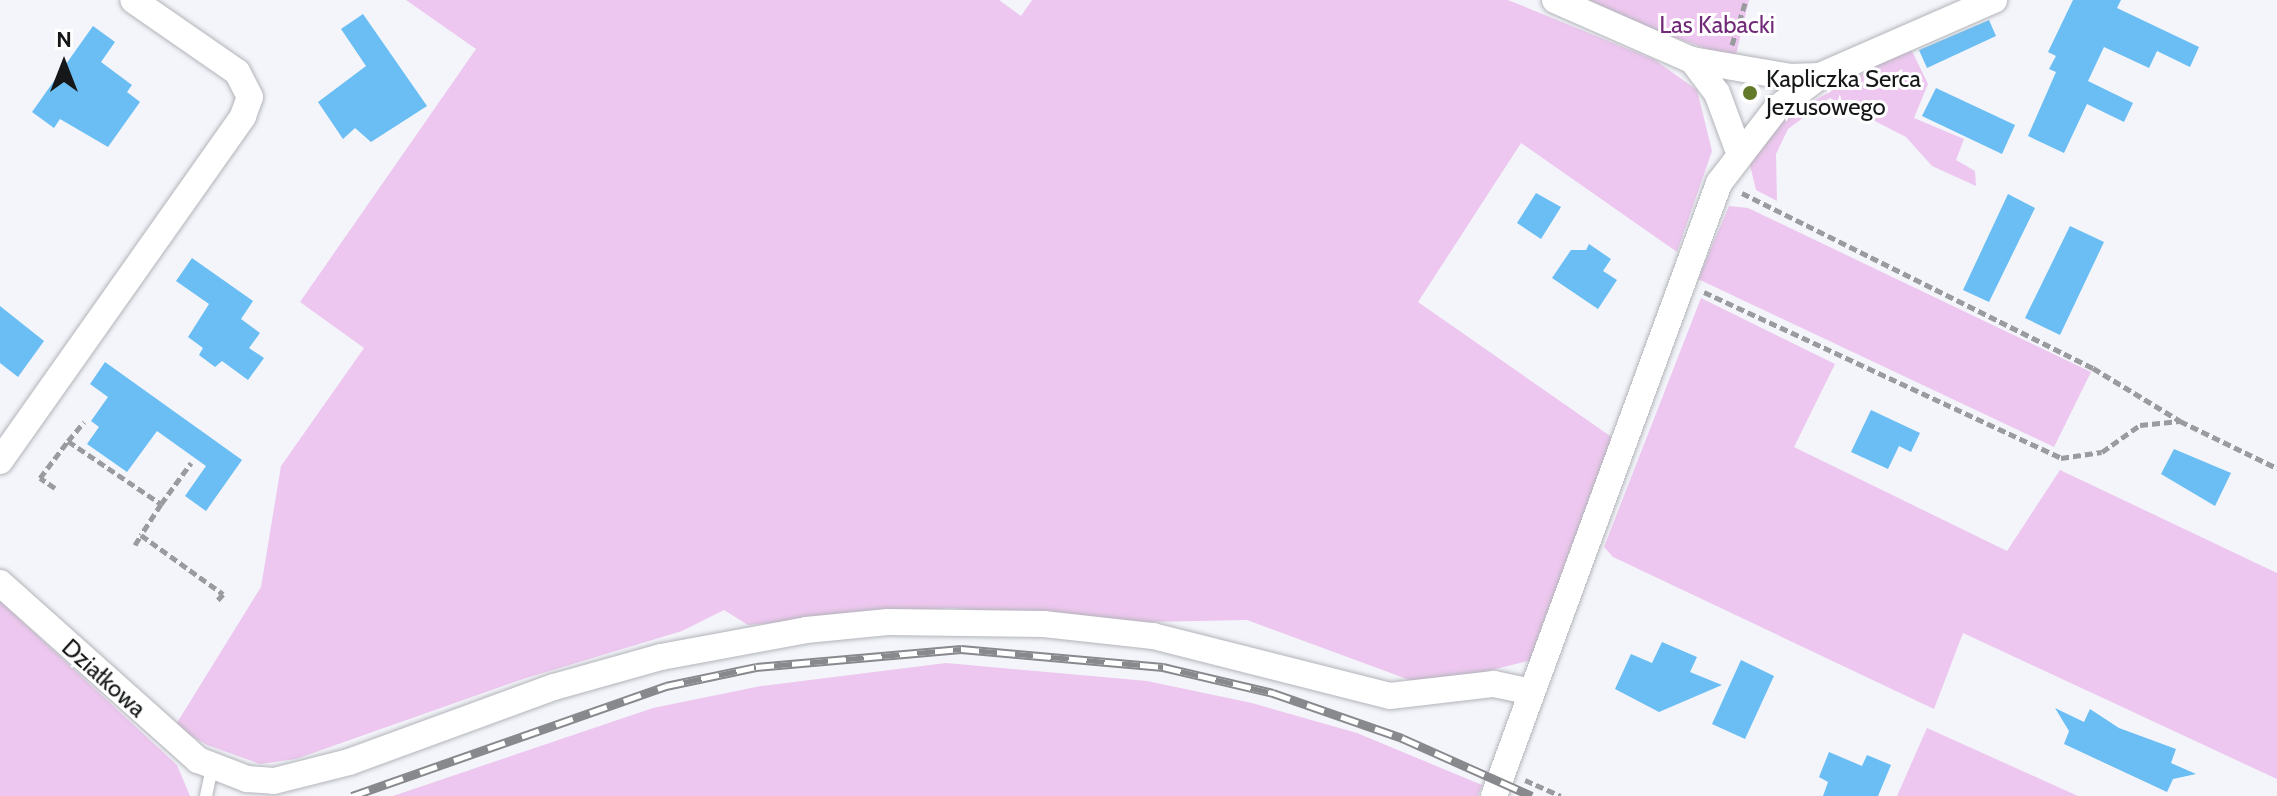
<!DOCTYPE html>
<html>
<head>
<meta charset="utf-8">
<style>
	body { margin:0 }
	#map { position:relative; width:2277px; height:796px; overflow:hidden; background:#f3f5fa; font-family:Cabin,sans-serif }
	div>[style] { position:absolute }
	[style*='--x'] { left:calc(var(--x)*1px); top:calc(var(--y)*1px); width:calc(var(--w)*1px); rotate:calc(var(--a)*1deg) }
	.green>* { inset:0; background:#edc7ef }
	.building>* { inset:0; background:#6abef4 }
	.path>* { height:5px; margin-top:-2.5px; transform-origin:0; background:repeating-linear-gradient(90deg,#999b9e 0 8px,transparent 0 12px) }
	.roads { filter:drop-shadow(0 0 2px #b2b4b9) drop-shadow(0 0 2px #b2b4b9) }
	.service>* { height:12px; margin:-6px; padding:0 6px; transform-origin:6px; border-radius:6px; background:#fff }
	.minor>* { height:26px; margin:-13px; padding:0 13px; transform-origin:13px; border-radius:13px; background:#fff }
	.rail>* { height:9px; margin-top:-4.5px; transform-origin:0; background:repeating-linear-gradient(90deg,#fff 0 18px,#87898c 0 36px); box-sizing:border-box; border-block:2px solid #87898c }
	.dots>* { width:22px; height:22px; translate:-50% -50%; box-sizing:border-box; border:4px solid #fff; border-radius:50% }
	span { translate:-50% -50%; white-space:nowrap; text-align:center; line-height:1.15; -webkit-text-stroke:6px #fff; paint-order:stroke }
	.park-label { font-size:24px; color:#712a77 }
	.poi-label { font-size:24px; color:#161718 }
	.left { translate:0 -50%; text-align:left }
	.street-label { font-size:24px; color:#161718 }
	.north { position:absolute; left:24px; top:24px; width:80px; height:80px; -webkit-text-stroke:6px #fff; paint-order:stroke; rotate:0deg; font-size:22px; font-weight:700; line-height:32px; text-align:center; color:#161718 }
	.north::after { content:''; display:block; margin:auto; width:28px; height:36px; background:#161718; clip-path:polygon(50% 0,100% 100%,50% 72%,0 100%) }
</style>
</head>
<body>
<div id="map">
	<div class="green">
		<i style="clip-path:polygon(406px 0,999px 0,1021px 16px,1032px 0,1508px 0,1655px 60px,1697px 90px,1712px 151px,1677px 252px,1521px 143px,1418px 302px,1613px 438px,1532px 660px,1426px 686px,1247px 620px,1149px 622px,950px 608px,748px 625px,724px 610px,682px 631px,523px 679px,296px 759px,260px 764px,207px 745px,175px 726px,261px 587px,281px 466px,364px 348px,300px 302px,476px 49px)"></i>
		<i style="clip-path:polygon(1571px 0,1749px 0,1735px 59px)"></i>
		<i style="clip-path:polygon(1910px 47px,1928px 84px,1914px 118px,1964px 139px,1956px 160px,1975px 171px,1976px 186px,1932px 166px,1906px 137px,1830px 98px,1788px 129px,1776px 154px,1777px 201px,1756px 190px,1749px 161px,1783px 118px)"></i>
		<i style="clip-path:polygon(1729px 206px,1748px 208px,2091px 372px,2054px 447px,1698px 279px)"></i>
		<i style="clip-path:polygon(1701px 298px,1835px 364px,1794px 447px,2007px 551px,2060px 470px,2277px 573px,2277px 779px,1963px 633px,1934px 709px,1613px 557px,1604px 547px)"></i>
		<i style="clip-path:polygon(0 601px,177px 765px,190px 796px,0 796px)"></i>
		<i style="clip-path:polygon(946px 663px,1147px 681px,1252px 703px,1357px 733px,1482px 785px,1478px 796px,393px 796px,653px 708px,761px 686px)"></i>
		<i style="clip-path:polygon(1927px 728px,2078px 796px,1897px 796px)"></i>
	</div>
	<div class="building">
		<i style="clip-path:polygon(2073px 0,2121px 0,2117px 8px,2199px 47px,2190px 67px,2157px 51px,2149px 68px,2104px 47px,2088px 81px,2133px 103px,2124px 122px,2087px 104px,2064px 153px,2028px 136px,2056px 72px,2049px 69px,2056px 56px,2048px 52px)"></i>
		<i style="clip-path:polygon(363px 14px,427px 106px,371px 142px,355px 128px,343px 139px,318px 102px,366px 66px,341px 29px)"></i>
		<i style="clip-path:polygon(1989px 20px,1996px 36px,1927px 68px,1919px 50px)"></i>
		<i style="clip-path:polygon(93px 26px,115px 42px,101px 62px,132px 85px,127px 92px,140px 102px,108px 147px,60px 119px,54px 128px,32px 112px)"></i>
		<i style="clip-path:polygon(1936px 88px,2015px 125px,2002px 154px,1922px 116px)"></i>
		<i style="clip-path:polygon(1536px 193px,1561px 207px,1541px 239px,1517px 223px)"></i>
		<i style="clip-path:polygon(2008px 194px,2035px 208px,1989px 302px,1963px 290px)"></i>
		<i style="clip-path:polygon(2070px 226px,2104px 242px,2060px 335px,2025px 318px)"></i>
		<i style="clip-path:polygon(1589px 244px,1611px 259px,1603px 271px,1617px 280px,1598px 309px,1552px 278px,1571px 250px,1586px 250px)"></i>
		<i style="clip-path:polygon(192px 258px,253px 301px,241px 319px,260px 333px,249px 348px,264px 358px,248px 380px,222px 361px,215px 367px,199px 355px,203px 348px,188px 337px,209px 304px,176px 281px)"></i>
		<i style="clip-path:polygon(0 306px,44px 341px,18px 377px,0 363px)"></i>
		<i style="clip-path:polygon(105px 362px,242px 460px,206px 511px,185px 496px,206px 466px,157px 431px,127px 472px,87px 444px,99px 427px,91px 421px,108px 397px,90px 384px)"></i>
		<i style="clip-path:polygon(1871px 410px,1920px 433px,1911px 452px,1899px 446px,1888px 469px,1851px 452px)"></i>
		<i style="clip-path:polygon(2174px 449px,2231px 473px,2215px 506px,2161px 474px)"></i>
		<i style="clip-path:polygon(1662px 642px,1697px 657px,1690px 672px,1722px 685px,1659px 712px,1615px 689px,1631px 654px,1652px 663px)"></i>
		<i style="clip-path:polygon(1741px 660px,1774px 676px,1745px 739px,1712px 724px)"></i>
		<i style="clip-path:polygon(2055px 708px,2084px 722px,2090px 709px,2119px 728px,2176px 749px,2171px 763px,2196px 774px,2173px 779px,2167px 792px,2064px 744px,2069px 731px)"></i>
		<i style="clip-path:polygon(1829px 752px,1862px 766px,1867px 755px,1891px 765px,1878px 796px,1823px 796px,1828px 782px,1819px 777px)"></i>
	</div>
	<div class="path">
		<i style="--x:1732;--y:45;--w:47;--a:-72.7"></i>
		<i style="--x:1742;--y:193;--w:392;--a:26.5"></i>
		<i style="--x:2093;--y:368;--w:102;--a:31.3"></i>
		<i style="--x:1704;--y:292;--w:394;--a:24.9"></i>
		<i style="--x:2061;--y:458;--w:41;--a:-8.3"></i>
		<i style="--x:2102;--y:452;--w:47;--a:-35.4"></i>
		<i style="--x:2140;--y:425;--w:40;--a:-5.7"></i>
		<i style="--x:2180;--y:421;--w:108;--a:25.9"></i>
		<i style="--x:68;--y:441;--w:25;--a:-50"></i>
		<i style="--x:55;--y:488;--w:18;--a:-146"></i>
		<i style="--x:40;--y:478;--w:46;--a:-52.9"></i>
		<i style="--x:68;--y:441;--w:112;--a:34.1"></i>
		<i style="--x:161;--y:504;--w:37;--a:123"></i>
		<i style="--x:141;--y:535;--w:101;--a:35.7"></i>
		<i style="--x:223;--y:594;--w:11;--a:131"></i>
		<i style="--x:161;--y:504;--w:51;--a:-53.8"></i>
		<i style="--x:135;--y:545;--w:12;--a:-59"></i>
		<i style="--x:1525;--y:780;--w:39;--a:24"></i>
	</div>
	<div class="roads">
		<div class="service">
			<i style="--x:206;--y:796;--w:30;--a:-78"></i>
		</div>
		<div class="minor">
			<i style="--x:1555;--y:0;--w:150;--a:23.7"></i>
			<i style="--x:1692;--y:60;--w:99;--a:9.8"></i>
			<i style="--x:1790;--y:77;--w:30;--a:-2"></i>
			<i style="--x:1820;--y:76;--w:190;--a:-23.6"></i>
			<i style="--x:1692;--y:60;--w:41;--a:52.9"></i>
			<i style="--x:1717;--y:93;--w:63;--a:69.6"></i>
			<i style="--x:0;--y:461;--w:422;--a:-54.8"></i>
			<i style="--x:243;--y:116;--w:20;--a:-70"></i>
			<i style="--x:250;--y:97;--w:28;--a:-117"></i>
			<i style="--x:237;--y:72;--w:126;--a:-145.3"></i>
			<i style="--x:0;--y:583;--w:266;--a:41.8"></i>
			<i style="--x:198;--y:760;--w:53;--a:21.2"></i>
			<i style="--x:247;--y:779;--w:27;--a:4"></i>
			<i style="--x:274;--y:781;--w:77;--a:-14.2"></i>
			<i style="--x:349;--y:762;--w:218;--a:-20.1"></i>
			<i style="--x:554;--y:687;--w:111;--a:-15.7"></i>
			<i style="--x:661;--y:657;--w:147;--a:-10.5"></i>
			<i style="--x:806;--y:630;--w:82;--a:-5.6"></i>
			<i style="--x:888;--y:622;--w:156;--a:0.7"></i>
			<i style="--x:1044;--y:624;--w:110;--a:6.3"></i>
			<i style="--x:1153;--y:636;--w:244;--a:14.2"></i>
			<i style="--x:1390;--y:696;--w:105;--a:-6.6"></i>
			<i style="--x:1494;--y:684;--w:38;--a:12"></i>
			<i style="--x:1494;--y:796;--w:653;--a:-69.84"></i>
			<i style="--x:1719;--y:183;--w:93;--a:-52.4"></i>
			<i style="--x:1776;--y:109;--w:55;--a:-36.9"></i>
		</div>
	</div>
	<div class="rail">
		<i style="--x:352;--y:796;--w:333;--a:-19.3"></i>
		<i style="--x:666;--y:686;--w:92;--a:-11.9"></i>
		<i style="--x:756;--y:667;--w:206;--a:-5"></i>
		<i style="--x:961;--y:649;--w:203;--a:5.1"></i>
		<i style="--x:1163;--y:667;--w:113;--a:13.3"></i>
		<i style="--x:1273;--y:693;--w:137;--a:19.2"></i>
		<i style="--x:1402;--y:738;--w:142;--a:24"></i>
	</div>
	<div class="dots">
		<i style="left:1750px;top:93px;background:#647a2b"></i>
	</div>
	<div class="park-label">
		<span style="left:1717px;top:25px">Las Kabacki</span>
	</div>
	<div class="poi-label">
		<span class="left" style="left:1766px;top:93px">Kapliczka Serca<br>Jezusowego</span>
	</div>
	<div class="street-label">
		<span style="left:104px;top:678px;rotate:42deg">Działkowa</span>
	</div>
	<div class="north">N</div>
</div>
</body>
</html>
